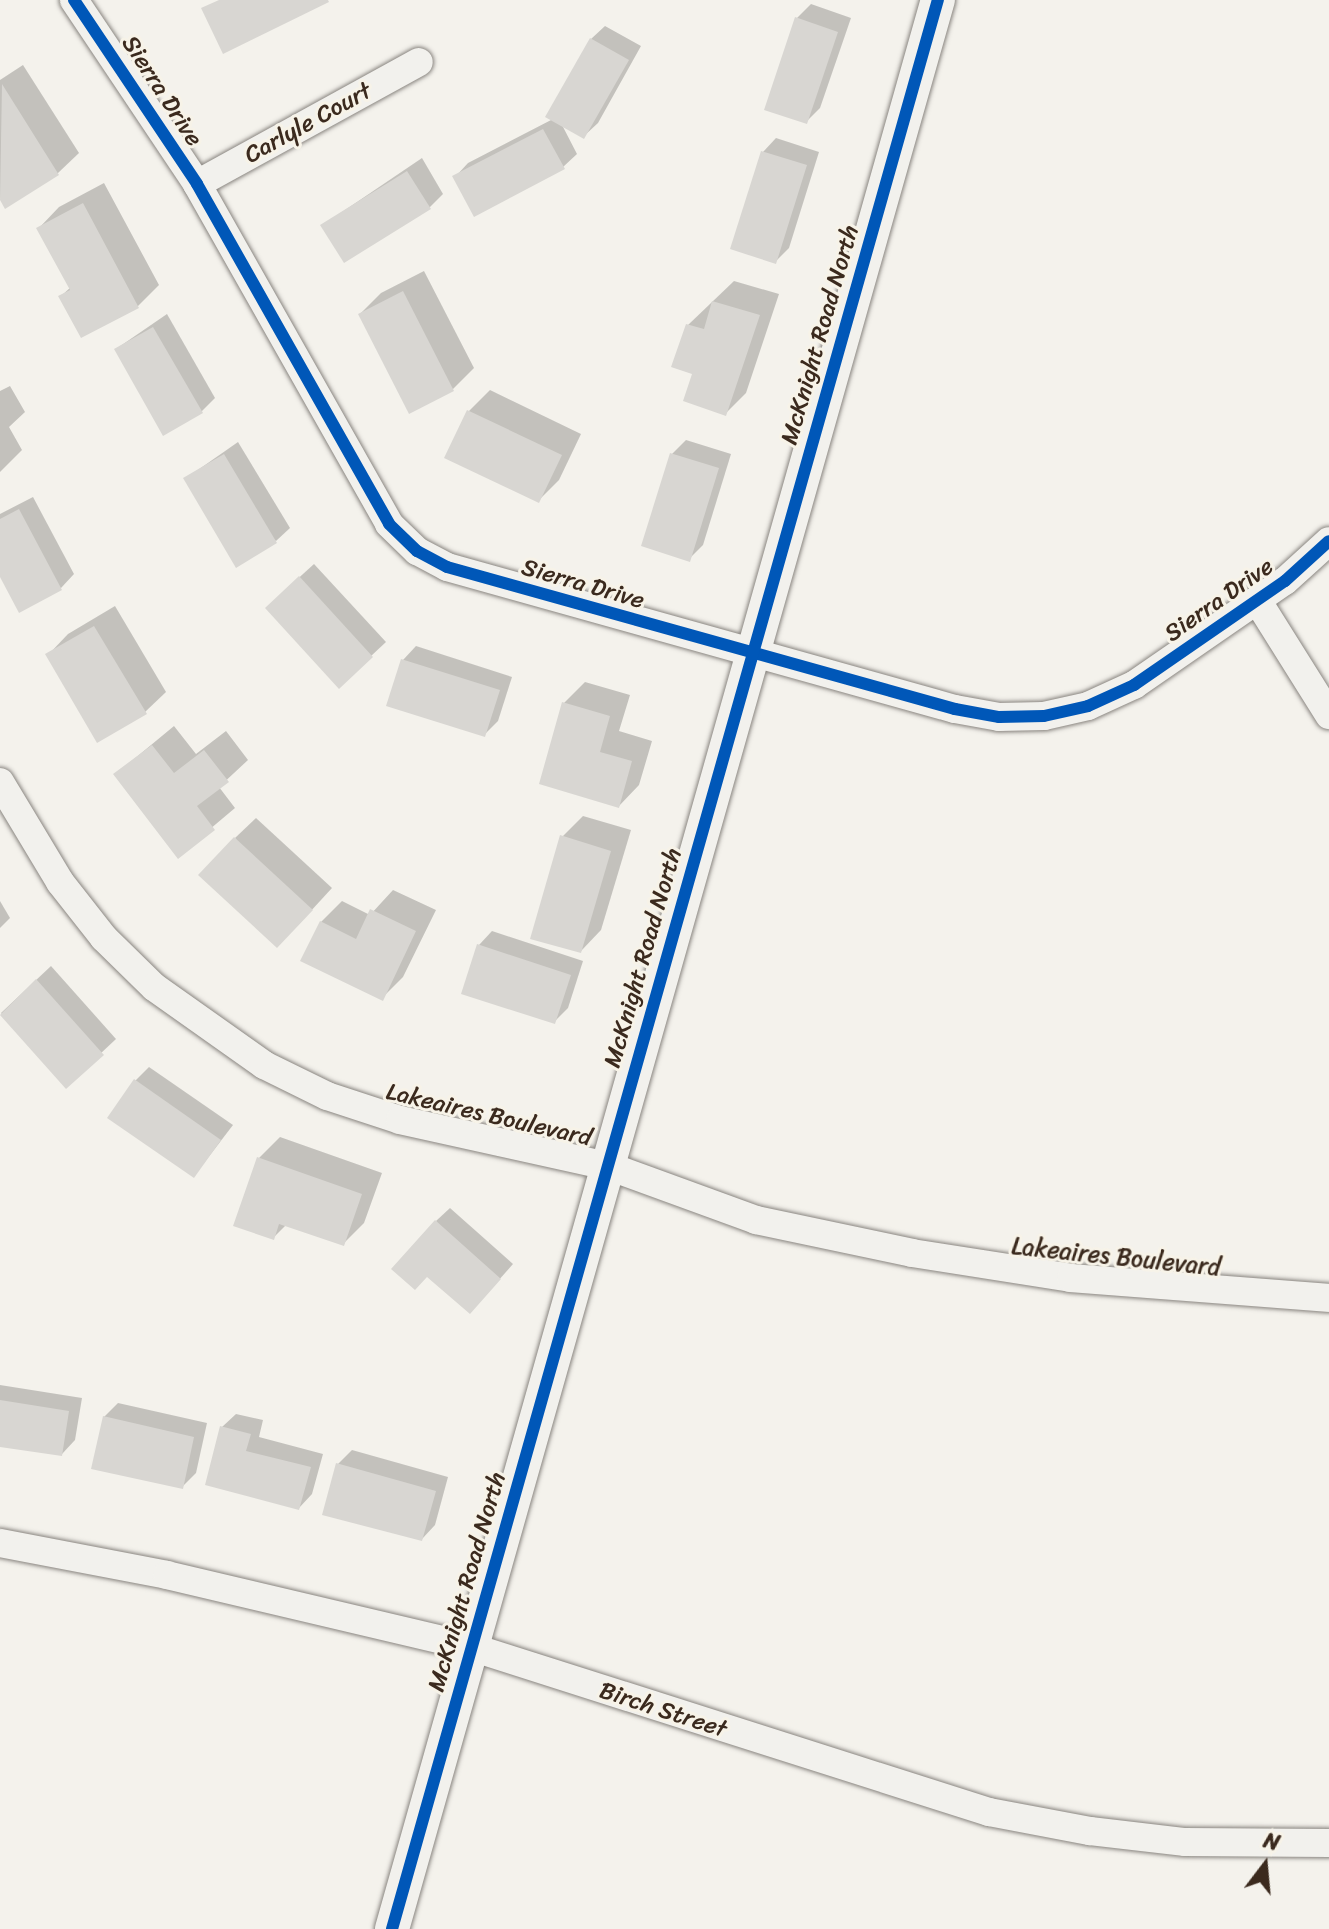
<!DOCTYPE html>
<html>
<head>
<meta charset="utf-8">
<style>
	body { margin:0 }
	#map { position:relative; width:1329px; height:1929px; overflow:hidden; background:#f4f2ec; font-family:Sriracha,sans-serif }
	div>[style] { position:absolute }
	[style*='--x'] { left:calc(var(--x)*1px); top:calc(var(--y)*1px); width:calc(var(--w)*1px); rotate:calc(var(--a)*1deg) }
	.shadow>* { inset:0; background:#0003 }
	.building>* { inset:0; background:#d8d6d2 }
	.roads { filter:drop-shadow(0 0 2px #898580) drop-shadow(0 0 2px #898580) }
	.minor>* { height:28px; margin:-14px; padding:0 14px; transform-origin:14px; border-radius:14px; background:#f2f1ed }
	.tertiary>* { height:34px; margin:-17px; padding:0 17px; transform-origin:17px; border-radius:17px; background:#f2f1ed }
	.cycleway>* { height:12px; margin:-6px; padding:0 6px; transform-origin:6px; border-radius:6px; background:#0057b8 }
	span { translate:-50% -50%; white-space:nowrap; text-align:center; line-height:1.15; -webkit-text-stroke:6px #f7f3e8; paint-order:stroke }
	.street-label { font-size:24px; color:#3b2a1e }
	.north { position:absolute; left:1225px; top:1825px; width:80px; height:80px; -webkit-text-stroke:6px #f7f3e8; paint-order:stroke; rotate:16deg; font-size:22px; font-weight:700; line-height:32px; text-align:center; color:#3b2a1e }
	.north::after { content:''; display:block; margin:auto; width:28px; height:36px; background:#3b2a1e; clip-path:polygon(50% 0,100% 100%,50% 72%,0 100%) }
</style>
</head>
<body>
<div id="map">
	<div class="shadow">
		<i style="clip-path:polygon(811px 4px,851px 18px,820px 108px,806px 122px,797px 18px)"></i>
		<i style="clip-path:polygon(605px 26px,641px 46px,598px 123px,584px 136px,561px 123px,577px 154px,563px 167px,455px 177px,468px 163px,553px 119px,591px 39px)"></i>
		<i style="clip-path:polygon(23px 65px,79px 153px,58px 173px,6px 206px,0 197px,0 80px)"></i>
		<i style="clip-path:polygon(776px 138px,819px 152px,789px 248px,775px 262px,763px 152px)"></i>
		<i style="clip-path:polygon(422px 158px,443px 194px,429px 208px,323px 225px)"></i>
		<i style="clip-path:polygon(104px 183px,159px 285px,138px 306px,82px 336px,61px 296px,71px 287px,39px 228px,59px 207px)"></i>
		<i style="clip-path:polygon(424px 271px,474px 368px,453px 389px,410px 411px,360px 314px,381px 293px)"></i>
		<i style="clip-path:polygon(734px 281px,779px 294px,746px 393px,725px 414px,688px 325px)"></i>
		<i style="clip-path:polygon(167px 314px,215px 398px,201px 412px,116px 349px)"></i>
		<i style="clip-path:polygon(10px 386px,25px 412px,9px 427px,22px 450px,0 472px,0 391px)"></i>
		<i style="clip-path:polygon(490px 390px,581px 434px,559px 480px,538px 501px,447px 457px,469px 411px)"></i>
		<i style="clip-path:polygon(686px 440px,731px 454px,703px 545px,689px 559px,672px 454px)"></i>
		<i style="clip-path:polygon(238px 442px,290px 528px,276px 541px,185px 479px)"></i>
		<i style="clip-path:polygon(33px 497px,74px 574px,61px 588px,0 573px,0 514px)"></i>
		<i style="clip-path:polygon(314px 564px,386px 642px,339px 686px,281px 594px)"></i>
		<i style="clip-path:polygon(115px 606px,166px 692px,145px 712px,48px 655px,68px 634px)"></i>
		<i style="clip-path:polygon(416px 646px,512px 677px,498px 721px,484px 735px,403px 660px)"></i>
		<i style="clip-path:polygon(585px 682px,630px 695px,619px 731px,652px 741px,639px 785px,619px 806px,564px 703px)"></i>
		<i style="clip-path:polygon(174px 726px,196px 754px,226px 731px,248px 760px,219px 787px,235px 808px,178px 856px,116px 774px)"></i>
		<i style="clip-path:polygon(583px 816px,631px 830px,601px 930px,581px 951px,562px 837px)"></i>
		<i style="clip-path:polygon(256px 818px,332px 888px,298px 925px,235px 838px)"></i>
		<i style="clip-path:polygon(393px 890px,436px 910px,403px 977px,382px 998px,321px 922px,342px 901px,370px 915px)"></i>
		<i style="clip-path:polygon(0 901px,10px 918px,0 928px)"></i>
		<i style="clip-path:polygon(492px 931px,583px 961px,568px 1008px,554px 1022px,479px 945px)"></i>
		<i style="clip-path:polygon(51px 966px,116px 1039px,66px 1086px,1px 1013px)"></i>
		<i style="clip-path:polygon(149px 1067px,233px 1125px,194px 1176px,135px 1081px)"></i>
		<i style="clip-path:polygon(280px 1137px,382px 1173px,364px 1223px,343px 1244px,287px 1224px,273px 1238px,259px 1158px)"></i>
		<i style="clip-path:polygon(450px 1208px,513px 1264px,483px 1298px,436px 1221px)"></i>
		<i style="clip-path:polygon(0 1385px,82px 1398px,75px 1440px,62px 1454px,0 1445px)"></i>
		<i style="clip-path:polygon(118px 1403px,207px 1423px,196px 1473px,182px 1487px,104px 1417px)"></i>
		<i style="clip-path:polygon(236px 1414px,263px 1420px,259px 1437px,323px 1454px,312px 1494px,299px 1508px,222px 1427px)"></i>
		<i style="clip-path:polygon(352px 1450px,448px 1477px,435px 1525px,422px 1539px,338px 1464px)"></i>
	</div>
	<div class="building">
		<i style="clip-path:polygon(219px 0,328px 0,329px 2px,223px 54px,201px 8px)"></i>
		<i style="clip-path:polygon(795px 17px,838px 32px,807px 124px,764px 110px)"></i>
		<i style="clip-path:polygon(590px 38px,629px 60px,584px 139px,545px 117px)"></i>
		<i style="clip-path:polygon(2px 84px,59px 175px,5px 209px,0 200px)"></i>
		<i style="clip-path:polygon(543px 129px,565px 169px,474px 217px,452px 176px)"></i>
		<i style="clip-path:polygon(761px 151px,807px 165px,776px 264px,730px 249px)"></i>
		<i style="clip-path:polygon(407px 171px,431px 209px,344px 263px,320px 225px)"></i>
		<i style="clip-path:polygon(83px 203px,139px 308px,81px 338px,58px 296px,70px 290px,36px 228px)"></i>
		<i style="clip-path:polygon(403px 291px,454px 391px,409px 414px,358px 314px)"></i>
		<i style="clip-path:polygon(712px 301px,760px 315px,726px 416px,683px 401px,692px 374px,671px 367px,686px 324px,704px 329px)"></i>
		<i style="clip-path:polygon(153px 327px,203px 413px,163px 436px,114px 349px)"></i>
		<i style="clip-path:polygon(467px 410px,562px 455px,539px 503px,444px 458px)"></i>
		<i style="clip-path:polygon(670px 453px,719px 468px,690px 562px,641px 546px)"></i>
		<i style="clip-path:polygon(224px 454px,277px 543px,236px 568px,183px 478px)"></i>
		<i style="clip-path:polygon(19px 509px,62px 590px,19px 613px,0 577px,0 519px)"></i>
		<i style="clip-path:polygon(299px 576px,373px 657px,339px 689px,265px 608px)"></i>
		<i style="clip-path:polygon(94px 626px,147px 714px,97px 743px,45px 654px)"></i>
		<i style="clip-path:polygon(401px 659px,500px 690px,485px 737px,386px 706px)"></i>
		<i style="clip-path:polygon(562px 702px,610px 716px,600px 752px,632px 761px,619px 808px,539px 784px)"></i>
		<i style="clip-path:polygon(152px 745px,174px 773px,204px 750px,229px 782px,197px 806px,215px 830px,178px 859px,113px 774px)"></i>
		<i style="clip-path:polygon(560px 835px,611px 851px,581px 953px,530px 939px)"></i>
		<i style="clip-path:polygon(234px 837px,313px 910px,277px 948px,198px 875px)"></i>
		<i style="clip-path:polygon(370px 909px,416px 931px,383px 1001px,300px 961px,320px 921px,356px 939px)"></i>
		<i style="clip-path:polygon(477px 944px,571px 975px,555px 1024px,461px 994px)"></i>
		<i style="clip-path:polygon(36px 979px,104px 1055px,66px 1089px,0 1015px)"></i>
		<i style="clip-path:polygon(134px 1079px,221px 1140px,194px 1178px,107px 1118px)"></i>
		<i style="clip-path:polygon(257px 1157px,362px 1194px,344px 1246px,279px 1224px,274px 1240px,233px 1226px)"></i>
		<i style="clip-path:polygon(435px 1220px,501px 1279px,470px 1314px,427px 1277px,415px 1290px,391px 1269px)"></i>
		<i style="clip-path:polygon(0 1400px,69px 1411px,62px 1456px,0 1447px)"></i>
		<i style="clip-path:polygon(103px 1416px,194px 1437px,183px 1489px,91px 1469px)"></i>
		<i style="clip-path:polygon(220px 1426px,251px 1434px,246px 1451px,311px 1467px,299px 1510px,205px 1485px)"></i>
		<i style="clip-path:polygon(336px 1463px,436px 1491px,422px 1541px,322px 1515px)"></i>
	</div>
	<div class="roads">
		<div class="minor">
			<i style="--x:74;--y:0;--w:221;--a:56.2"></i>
			<i style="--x:197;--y:184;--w:390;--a:60.5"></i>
			<i style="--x:389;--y:524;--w:39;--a:44"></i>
			<i style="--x:417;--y:551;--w:34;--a:28"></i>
			<i style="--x:447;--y:567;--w:527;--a:15.62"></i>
			<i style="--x:955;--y:709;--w:45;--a:10.3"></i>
			<i style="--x:999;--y:717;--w:45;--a:-1.3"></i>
			<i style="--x:1044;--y:716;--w:45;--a:-12.8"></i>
			<i style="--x:1088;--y:706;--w:51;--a:-24.5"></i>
			<i style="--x:1134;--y:685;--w:183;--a:-34.6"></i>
			<i style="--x:1285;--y:581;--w:59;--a:-42.3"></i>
			<i style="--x:197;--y:184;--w:253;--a:-28.8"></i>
			<i style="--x:1257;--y:600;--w:136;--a:57.9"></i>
			<i style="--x:0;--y:782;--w:117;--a:59"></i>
			<i style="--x:60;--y:882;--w:71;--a:51.8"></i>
			<i style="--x:104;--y:938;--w:70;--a:44.4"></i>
			<i style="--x:154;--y:987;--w:135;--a:35.3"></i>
			<i style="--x:264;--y:1065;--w:70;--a:26.2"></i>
			<i style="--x:327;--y:1096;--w:77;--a:18.2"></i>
			<i style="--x:400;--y:1120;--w:213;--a:12.5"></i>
			<i style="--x:608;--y:1166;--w:158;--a:20"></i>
			<i style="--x:756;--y:1220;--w:159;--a:11.9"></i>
			<i style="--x:912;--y:1253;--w:161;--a:8.9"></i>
			<i style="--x:1071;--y:1278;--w:259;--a:4.4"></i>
			<i style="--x:0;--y:1543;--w:170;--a:10.8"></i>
			<i style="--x:167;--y:1575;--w:312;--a:13.3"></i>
			<i style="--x:471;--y:1647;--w:544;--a:17.67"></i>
			<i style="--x:989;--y:1812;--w:103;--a:10.7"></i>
			<i style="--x:1090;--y:1831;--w:96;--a:6.6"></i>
			<i style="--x:1185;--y:1842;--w:144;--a:0.4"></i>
		</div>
		<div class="tertiary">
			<i style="--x:392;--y:1929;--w:2005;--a:-74.2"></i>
		</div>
	</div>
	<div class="cycleway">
		<i style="--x:74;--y:0;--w:221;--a:56.2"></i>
		<i style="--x:197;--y:184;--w:390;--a:60.5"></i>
		<i style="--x:389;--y:524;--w:39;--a:44"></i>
		<i style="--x:417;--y:551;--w:34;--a:28"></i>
		<i style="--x:447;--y:567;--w:527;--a:15.62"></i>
		<i style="--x:955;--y:709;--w:45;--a:10.3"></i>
		<i style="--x:999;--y:717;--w:45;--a:-1.3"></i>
		<i style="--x:1044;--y:716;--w:45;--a:-12.8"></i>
		<i style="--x:1088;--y:706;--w:51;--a:-24.5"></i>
		<i style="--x:1134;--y:685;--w:183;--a:-34.6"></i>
		<i style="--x:1285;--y:581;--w:59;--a:-42.3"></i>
		<i style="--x:392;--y:1929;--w:2005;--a:-74.2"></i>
	</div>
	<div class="street-label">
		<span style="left:162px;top:91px;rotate:57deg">Sierra Drive</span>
		<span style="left:308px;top:123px;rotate:-29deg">Carlyle Court</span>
		<span style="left:820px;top:335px;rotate:-74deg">McKnight Road North</span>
		<span style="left:583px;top:584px;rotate:16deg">Sierra Drive</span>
		<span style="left:1219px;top:600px;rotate:-35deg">Sierra Drive</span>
		<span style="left:643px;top:958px;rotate:-74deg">McKnight Road North</span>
		<span style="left:489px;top:1115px;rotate:13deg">Lakeaires Boulevard</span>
		<span style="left:1116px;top:1257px;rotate:6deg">Lakeaires Boulevard</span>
		<span style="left:467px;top:1582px;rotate:-74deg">McKnight Road North</span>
		<span style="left:663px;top:1710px;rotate:18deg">Birch Street</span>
	</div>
	<div class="north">N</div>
</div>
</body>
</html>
